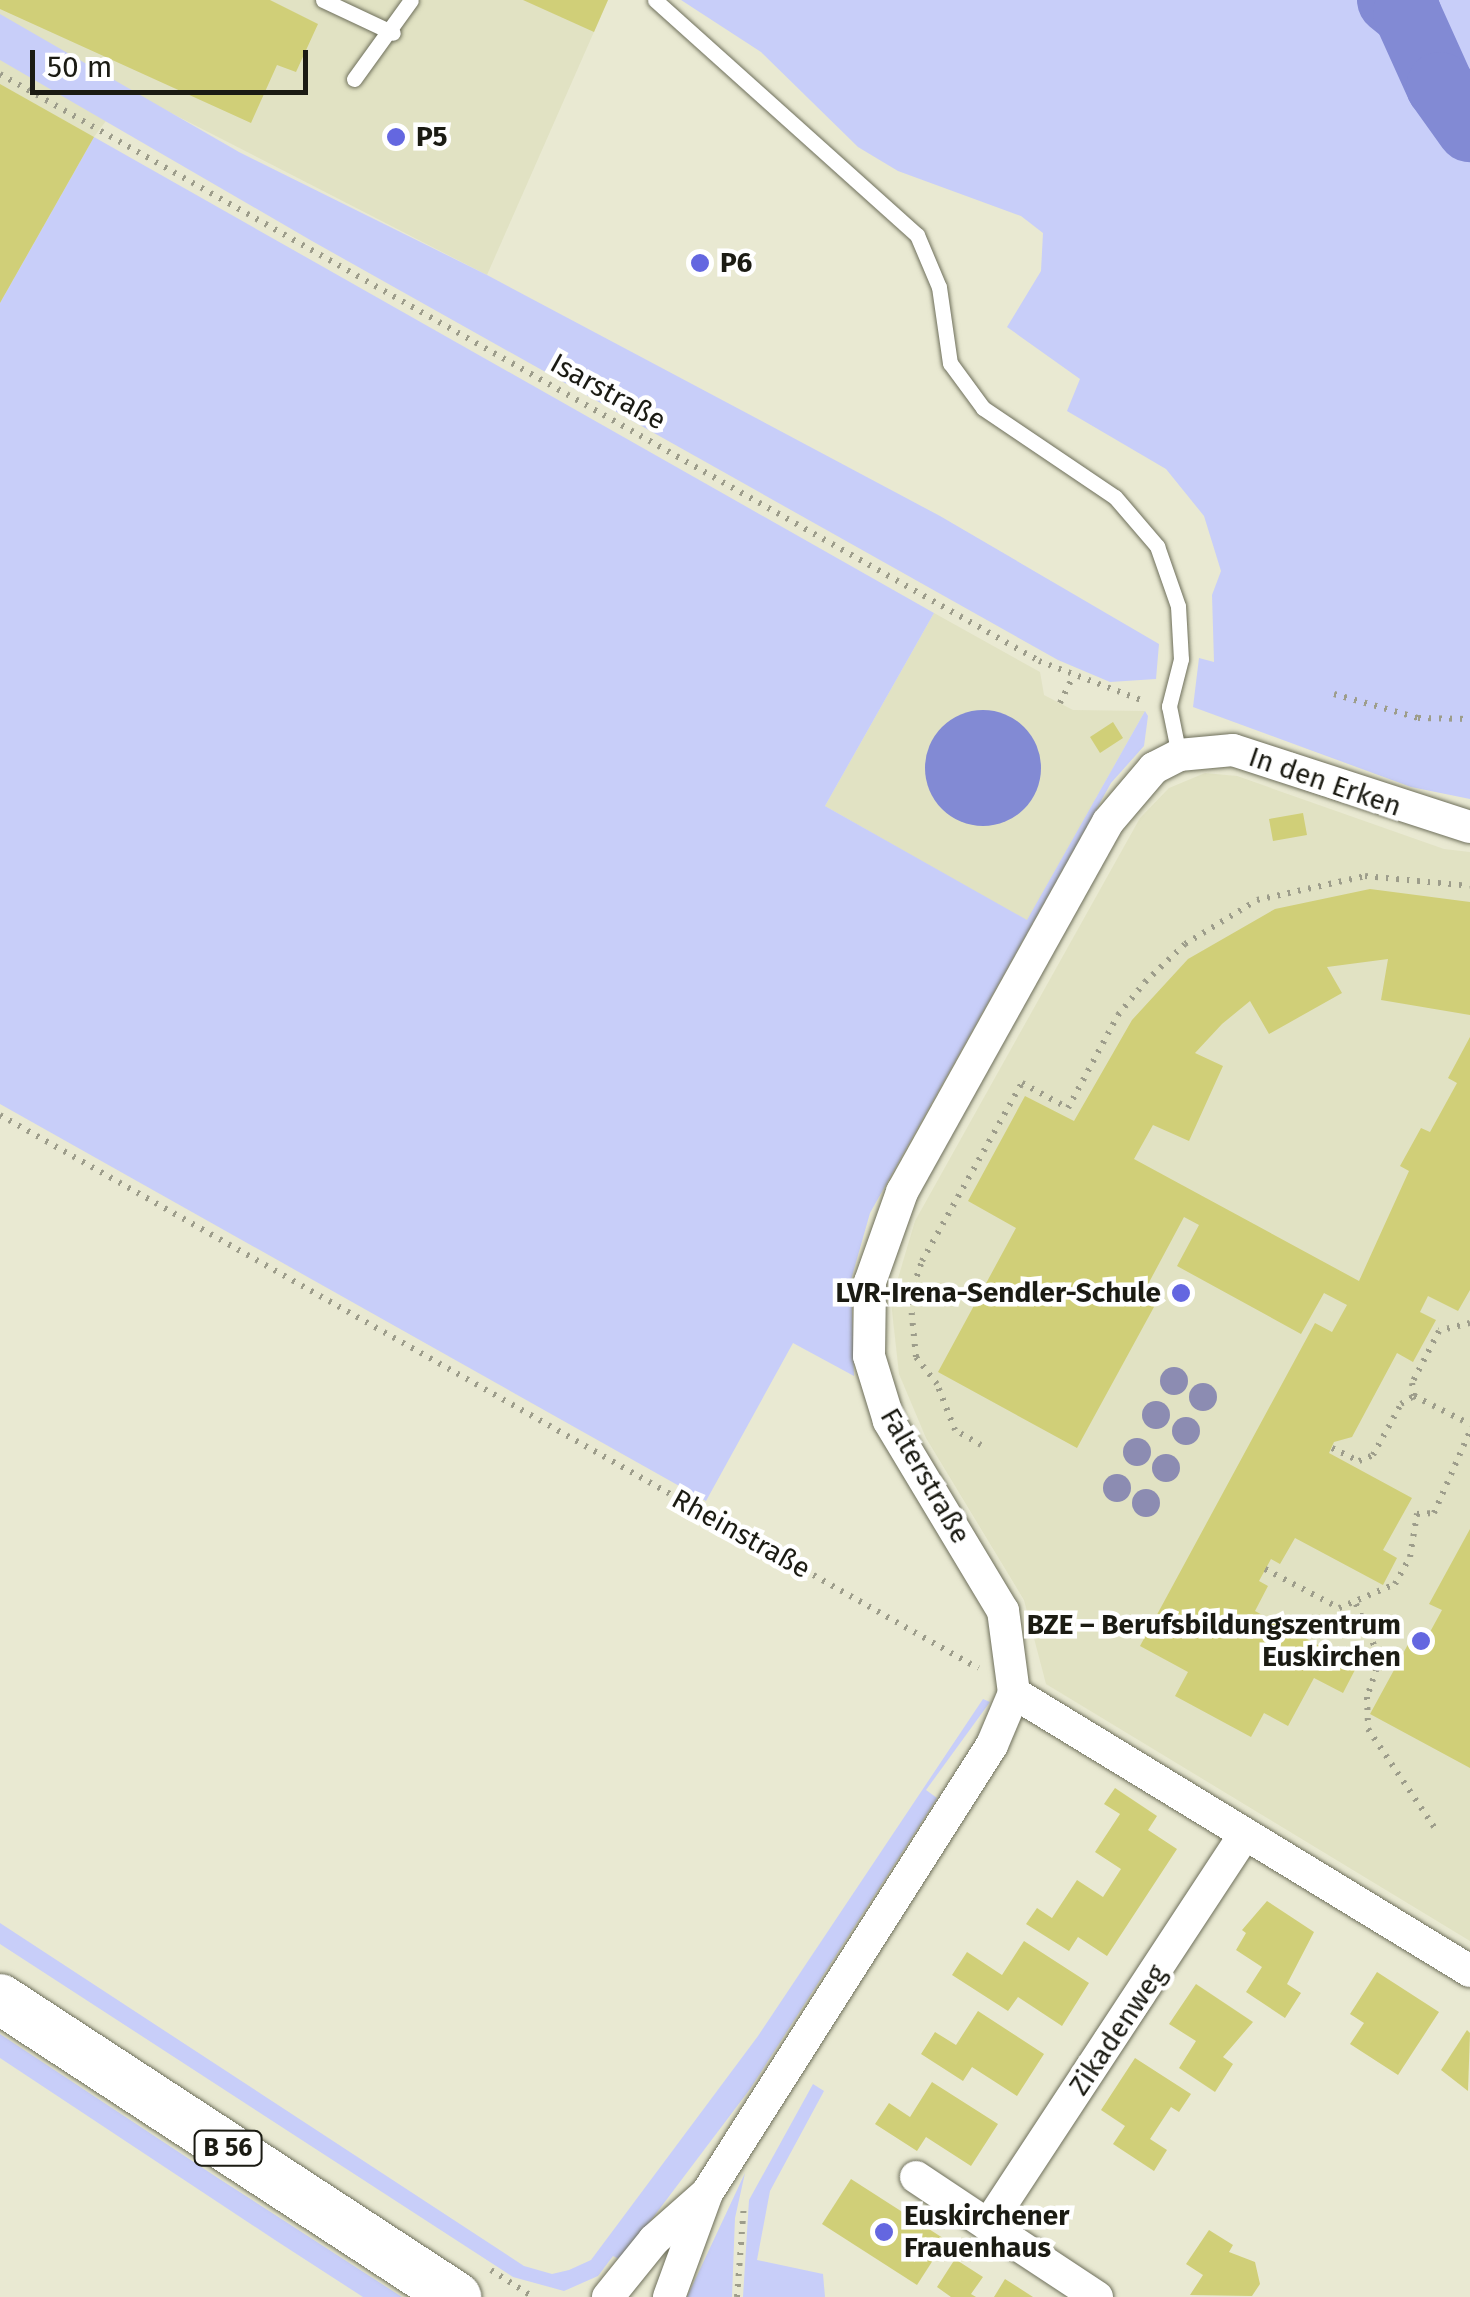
<!DOCTYPE html>
<html>
<head>
<meta charset="utf-8">
<style>
	body { margin:0 }
	#map { position:relative; width:1470px; height:2297px; overflow:hidden; background:#e9e9d2; font-family:"Fira Sans",sans-serif }
	div>[style] { position:absolute }
	[style*='--x'] { left:calc(var(--x)*1px); top:calc(var(--y)*1px); width:calc(var(--w)*1px); rotate:calc(var(--a)*1deg) }
	.built>* { inset:0; background:#e1e2c3 }
	.green>* { inset:0; background:#c8cef9 }
	.water>* { inset:0; background:#828ad4 }
	.round { border-radius:50% }
	.river>* { height:68px; margin:-34px; padding:0 34px; transform-origin:34px; border-radius:34px; background:#828ad4 }
	.building>* { inset:0; background:#d0cf78 }
	.path>* { height:6px; margin-top:-3px; transform-origin:0; background:repeating-linear-gradient(90deg,#9d9d8b 0 2.5px,transparent 0 10.5px) }
	.roads { filter:drop-shadow(0 0 2px #6e6f5b) drop-shadow(0 0 2px #6e6f5b) }
	.service>* { height:15px; margin:-7.5px; padding:0 7.5px; transform-origin:7.5px; border-radius:7.5px; background:#fff }
	.minor>* { height:32px; margin:-16px; padding:0 16px; transform-origin:16px; border-radius:16px; background:#fff }
	.primary>* { height:50px; margin:-25px; padding:0 25px; transform-origin:25px; border-radius:25px; background:#fff }
	.trees>* { width:28px; height:28px; margin:-14px; border-radius:50%; background:#8c8cb2 }
	.dots>* { width:28px; height:28px; translate:-50% -50%; box-sizing:border-box; border:5px solid #fff; border-radius:50% }
	span { translate:-50% -50%; white-space:nowrap; text-align:center; line-height:1.15; -webkit-text-stroke:9px #fff; paint-order:stroke }
	.shield-label span { padding:2px 8px; background:#fff; border:2px solid; border-radius:8px; -webkit-text-stroke-width:0 }
	.shield-label { font-size:25px; color:#1b1b13; font-weight:700 }
	.poi-label { font-size:28px; color:#1b1b13; font-weight:700 }
	.left { translate:0 -50%; text-align:left }
	.right { translate:-100% -50%; text-align:right }
	.street-label { font-size:28px; color:#1b1b13 }
	.scale { position:absolute; left:30px; top:50px; width:278px; height:45px; box-sizing:border-box; border:5px solid #1b1b13; border-top:0; padding-left:12px; font-size:30px; line-height:35px; white-space:nowrap; color:#1b1b13; -webkit-text-stroke:8px #fff; paint-order:stroke }
</style>
</head>
<body>
<div id="map">
	<div class="built">
		<i style="clip-path:polygon(0 0,608px 0,487px 275px,128px 91px,94px 137px,0 303px)"></i>
		<i style="clip-path:polygon(934px 613px,1040px 672px,1044px 695px,1073px 710px,1145px 711px,1027px 921px,825px 806px)"></i>
		<i style="clip-path:polygon(1205px 773px,1237px 776px,1444px 849px,1470px 852px,1470px 1941px,1046px 1684px,1024px 1600px,926px 1438px,899px 1374px,891px 1302px,915px 1221px,1140px 818px,1169px 788px)"></i>
	</div>
	<div class="green">
		<i style="clip-path:polygon(681px 0,1365px 0,1390px 21px,1441px 121px,1470px 149px,1470px 799px,1411px 787px,1193px 707px,1199px 658px,1214px 662px,1212px 595px,1221px 571px,1204px 516px,1166px 469px,1067px 411px,1080px 379px,1007px 327px,1041px 271px,1043px 233px,1021px 216px,898px 171px,858px 147px,761px 52px)"></i>
		<i style="clip-path:polygon(1417px 0,1470px 0,1470px 105px,1447px 76px)"></i>
		<i style="clip-path:polygon(0 14px,239px 152px,487px 275px,940px 516px,1159px 644px,1156px 679px,1110px 682px,1058px 660px,312px 241px,0 60px)"></i>
		<i style="clip-path:polygon(94px 137px,934px 613px,825px 806px,1027px 920px,1145px 711px,1148px 716px,1144px 746px,1111px 783px,870px 1213px,851px 1280px,854px 1376px,793px 1343px,706px 1501px,0 1104px,0 303px)"></i>
		<i style="clip-path:polygon(983px 1699px,990px 1702px,926px 1790px,937px 1798px,750px 2089px,621px 2260px,613px 2256px,598px 2276px,564px 2291px,513px 2277px,0 1944px,0 1923px,524px 2266px,552px 2274px,569px 2270px,591px 2260px,758px 2036px)"></i>
		<i style="clip-path:polygon(0 2034px,221px 2180px,402px 2297px,363px 2297px,275px 2240px,0 2058px)"></i>
		<i style="clip-path:polygon(813px 2084px,824px 2091px,770px 2191px,757px 2260px,823px 2274px,825px 2297px,743px 2297px,749px 2200px)"></i>
		<i style="clip-path:polygon(745px 2173px,735px 2218px,732px 2297px,687px 2297px)"></i>
	</div>
	<div class="water">
		<i class="round" style="left:925px;top:710px;width:116px;height:116px"></i>
	</div>
	<div class="river">
		<i style="--x:1391;--y:0;--w:21;--a:39"></i>
		<i style="--x:1407;--y:13;--w:80;--a:65.7"></i>
		<i style="--x:1440;--y:86;--w:52;--a:54.5"></i>
	</div>
	<div class="building">
		<i style="clip-path:polygon(0 0,270px 0,318px 24px,296px 72px,277px 65px,251px 123px,0 9px)"></i>
		<i style="clip-path:polygon(523px 0,608px 0,594px 32px)"></i>
		<i style="clip-path:polygon(0 84px,94px 137px,0 303px)"></i>
		<i style="clip-path:polygon(1113px 722px,1123px 738px,1100px 753px,1090px 737px)"></i>
		<i style="clip-path:polygon(1303px 813px,1307px 835px,1273px 841px,1269px 819px)"></i>
		<i style="clip-path:polygon(1370px 889px,1470px 902px,1470px 1015px,1381px 1000px,1388px 959px,1327px 967px,1342px 993px,1269px 1034px,1250px 1001px,1222px 1024px,1195px 1053px,1223px 1066px,1189px 1141px,1153px 1125px,1134px 1159px,1359px 1281px,1409px 1171px,1400px 1166px,1421px 1128px,1430px 1132px,1457px 1083px,1448px 1078px,1470px 1037px,1470px 1290px,1458px 1311px,1428px 1296px,1420px 1312px,1436px 1320px,1413px 1362px,1397px 1353px,1352px 1437px,1334px 1442px,1329px 1453px,1412px 1498px,1383px 1550px,1397px 1558px,1383px 1585px,1295px 1538px,1280px 1564px,1271px 1559px,1259px 1581px,1268px 1586px,1255px 1611px,1357px 1666px,1343px 1693px,1314px 1678px,1288px 1726px,1264px 1713px,1251px 1737px,1175px 1696px,1188px 1672px,1140px 1646px,1315px 1323px,1332px 1332px,1347px 1305px,1324px 1293px,1301px 1334px,1177px 1266px,1199px 1225px,1184px 1217px,1146px 1288px,1160px 1296px,1077px 1448px,938px 1372px,1016px 1228px,968px 1201px,1025px 1096px,1074px 1121px,1132px 1020px,1188px 959px,1275px 909px)"></i>
		<i style="clip-path:polygon(1470px 1529px,1470px 1768px,1370px 1714px,1412px 1637px,1424px 1643px,1442px 1610px,1429px 1604px)"></i>
		<i style="clip-path:polygon(1115px 1788px,1157px 1816px,1148px 1830px,1177px 1849px,1107px 1956px,1078px 1937px,1069px 1951px,1026px 1924px,1037px 1908px,1052px 1918px,1077px 1880px,1103px 1897px,1121px 1869px,1095px 1852px,1120px 1814px,1104px 1804px)"></i>
		<i style="clip-path:polygon(1267px 1901px,1314px 1932px,1287px 1984px,1301px 1993px,1285px 2018px,1246px 1992px,1262px 1967px,1236px 1950px,1246px 1933px,1242px 1930px)"></i>
		<i style="clip-path:polygon(1024px 1941px,1089px 1983px,1062px 2026px,1018px 1997px,1008px 2011px,952px 1975px,967px 1952px,1002px 1975px)"></i>
		<i style="clip-path:polygon(1377px 1972px,1439px 2012px,1398px 2075px,1350px 2044px,1364px 2023px,1350px 2014px)"></i>
		<i style="clip-path:polygon(1196px 1984px,1253px 2022px,1223px 2057px,1233px 2064px,1215px 2092px,1179px 2068px,1196px 2041px,1169px 2024px)"></i>
		<i style="clip-path:polygon(978px 2011px,1044px 2054px,1017px 2096px,972px 2067px,963px 2081px,921px 2054px,935px 2032px,956px 2045px)"></i>
		<i style="clip-path:polygon(1467px 2030px,1470px 2033px,1468px 2091px,1441px 2070px)"></i>
		<i style="clip-path:polygon(1135px 2058px,1191px 2094px,1179px 2112px,1171px 2107px,1150px 2139px,1167px 2150px,1154px 2171px,1113px 2144px,1125px 2126px,1101px 2110px)"></i>
		<i style="clip-path:polygon(932px 2082px,998px 2124px,971px 2166px,926px 2137px,917px 2151px,875px 2124px,889px 2103px,910px 2117px)"></i>
		<i style="clip-path:polygon(851px 2179px,946px 2240px,917px 2285px,822px 2224px)"></i>
		<i style="clip-path:polygon(1209px 2230px,1233px 2245px,1229px 2252px,1255px 2262px,1260px 2284px,1252px 2296px,1190px 2295px,1203px 2275px,1186px 2264px)"></i>
		<i style="clip-path:polygon(955px 2259px,983px 2277px,971px 2294px,976px 2297px,951px 2297px,937px 2287px)"></i>
		<i style="clip-path:polygon(1005px 2279px,1033px 2297px,994px 2297px)"></i>
	</div>
	<div class="path">
		<i style="--x:0;--y:74;--w:1193;--a:29.46"></i>
		<i style="--x:1039;--y:661;--w:112;--a:20.9"></i>
		<i style="--x:1334;--y:694;--w:87;--a:15.9"></i>
		<i style="--x:1418;--y:718;--w:52;--a:1.1"></i>
		<i style="--x:1060;--y:703;--w:30;--a:-64"></i>
		<i style="--x:0;--y:1115;--w:1124;--a:29.49"></i>
		<i style="--x:1470;--y:1323;--w:32;--a:166"></i>
		<i style="--x:1439;--y:1331;--w:59;--a:117.4"></i>
		<i style="--x:1412;--y:1383;--w:13;--a:81"></i>
		<i style="--x:1414;--y:1396;--w:63;--a:26.6"></i>
		<i style="--x:981;--y:1445;--w:30;--a:-150"></i>
		<i style="--x:955;--y:1430;--w:49;--a:-111.4"></i>
		<i style="--x:937;--y:1384;--w:34;--a:-128"></i>
		<i style="--x:916;--y:1357;--w:61;--a:-95.6"></i>
		<i style="--x:910;--y:1296;--w:37;--a:-71"></i>
		<i style="--x:922;--y:1261;--w:204;--a:-60.7"></i>
		<i style="--x:1022;--y:1083;--w:52;--a:28.5"></i>
		<i style="--x:1068;--y:1108;--w:106;--a:-61.7"></i>
		<i style="--x:1118;--y:1015;--w:43;--a:-50.7"></i>
		<i style="--x:1145;--y:982;--w:55;--a:-43.5"></i>
		<i style="--x:1185;--y:944;--w:84;--a:-31.4"></i>
		<i style="--x:1257;--y:900;--w:111;--a:-12.5"></i>
		<i style="--x:1365;--y:876;--w:105;--a:5.4"></i>
		<i style="--x:1332;--y:1448;--w:30;--a:26"></i>
		<i style="--x:1359;--y:1461;--w:15;--a:-23"></i>
		<i style="--x:1373;--y:1455;--w:58;--a:-61.2"></i>
		<i style="--x:1401;--y:1404;--w:15;--a:-32"></i>
		<i style="--x:1265;--y:1569;--w:84;--a:27.8"></i>
		<i style="--x:1339;--y:1608;--w:61;--a:-23.2"></i>
		<i style="--x:1395;--y:1584;--w:31;--a:-61"></i>
		<i style="--x:1410;--y:1557;--w:44;--a:-80.8"></i>
		<i style="--x:1417;--y:1514;--w:17;--a:-3"></i>
		<i style="--x:1434;--y:1513;--w:90;--a:-66.3"></i>
		<i style="--x:1356;--y:1604;--w:60;--a:66.4"></i>
		<i style="--x:1380;--y:1659;--w:40;--a:108.9"></i>
		<i style="--x:1367;--y:1697;--w:32;--a:88"></i>
		<i style="--x:1368;--y:1729;--w:122;--a:56"></i>
		<i style="--x:491;--y:2270;--w:50;--a:32.7"></i>
		<i style="--x:737;--y:2297;--w:93;--a:-85.7"></i>
	</div>
	<div class="roads">
		<div class="service">
			<i style="--x:323;--y:0;--w:77;--a:25.2"></i>
			<i style="--x:655;--y:0;--w:352;--a:41.9"></i>
			<i style="--x:917;--y:235;--w:56;--a:67.1"></i>
			<i style="--x:939;--y:287;--w:77;--a:81.8"></i>
			<i style="--x:950;--y:363;--w:56;--a:53.7"></i>
			<i style="--x:983;--y:408;--w:159;--a:34"></i>
			<i style="--x:1115;--y:497;--w:65;--a:49.4"></i>
			<i style="--x:1157;--y:546;--w:64;--a:70.7"></i>
			<i style="--x:1178;--y:606;--w:53;--a:86.8"></i>
			<i style="--x:1181;--y:659;--w:49;--a:104.3"></i>
			<i style="--x:1169;--y:706;--w:50;--a:78.5"></i>
			<i style="--x:354;--y:79;--w:97;--a:-54.2"></i>
		</div>
		<div class="minor">
			<i style="--x:1014;--y:1693;--w:534;--a:31.37"></i>
			<i style="--x:916;--y:2177;--w:87;--a:33.7"></i>
			<i style="--x:608;--y:2297;--w:73;--a:-51.1"></i>
			<i style="--x:654;--y:2240;--w:71;--a:-41.6"></i>
			<i style="--x:669;--y:2297;--w:111;--a:-69.9"></i>
			<i style="--x:707;--y:2193;--w:531;--a:-57.54"></i>
			<i style="--x:992;--y:1745;--w:56;--a:-67.1"></i>
			<i style="--x:1014;--y:1693;--w:83;--a:-97.6"></i>
			<i style="--x:1003;--y:1611;--w:222;--a:-121"></i>
			<i style="--x:889;--y:1421;--w:68;--a:-107.1"></i>
			<i style="--x:869;--y:1356;--w:74;--a:-89.2"></i>
			<i style="--x:870;--y:1282;--w:96;--a:-70.4"></i>
			<i style="--x:902;--y:1192;--w:423;--a:-60.9"></i>
			<i style="--x:1108;--y:822;--w:71;--a:-49.6"></i>
			<i style="--x:1154;--y:768;--w:28;--a:-27"></i>
			<i style="--x:1179;--y:755;--w:54;--a:-5.3"></i>
			<i style="--x:1233;--y:750;--w:249;--a:18"></i>
			<i style="--x:1097;--y:2297;--w:131;--a:-146.6"></i>
			<i style="--x:988;--y:2225;--w:468;--a:-56.7"></i>
		</div>
		<div class="primary">
			<i style="--x:0;--y:1999;--w:545;--a:33.16"></i>
		</div>
	</div>
	<div class="trees">
		<i style="left:1174px;top:1381px"></i>
		<i style="left:1203px;top:1397px"></i>
		<i style="left:1156px;top:1415px"></i>
		<i style="left:1186px;top:1431px"></i>
		<i style="left:1137px;top:1452px"></i>
		<i style="left:1166px;top:1468px"></i>
		<i style="left:1117px;top:1488px"></i>
		<i style="left:1146px;top:1503px"></i>
	</div>
	<div class="dots">
		<i style="left:396px;top:137px;background:#6467e0"></i>
		<i style="left:700px;top:263px;background:#6467e0"></i>
		<i style="left:1181px;top:1293px;background:#6467e0"></i>
		<i style="left:1421px;top:1641px;background:#6467e0"></i>
		<i style="left:884px;top:2232px;background:#6467e0"></i>
	</div>
	<div class="shield-label">
		<span style="left:228px;top:2148px">B 56</span>
	</div>
	<div class="poi-label">
		<span class="left" style="left:416px;top:137px">P5</span>
		<span class="left" style="left:720px;top:263px">P6</span>
		<span class="right" style="left:1161px;top:1293px">LVR-Irena-Sendler-Schule</span>
		<span class="right" style="left:1401px;top:1641px">BZE – Berufsbildungszentrum<br>Euskirchen</span>
		<span class="left" style="left:904px;top:2232px">Euskirchener<br>Frauenhaus</span>
	</div>
	<div class="street-label">
		<span style="left:608px;top:392px;rotate:29deg">Isarstraße</span>
		<span style="left:1325px;top:782px;rotate:19deg">In den Erken</span>
		<span style="left:925px;top:1476px;rotate:60deg">Falterstraße</span>
		<span style="left:741px;top:1534px;rotate:29deg">Rheinstraße</span>
		<span style="left:1118px;top:2030px;rotate:-56deg">Zikadenweg</span>
	</div>
	<div class="scale">50 m</div>
</div>
</body>
</html>
